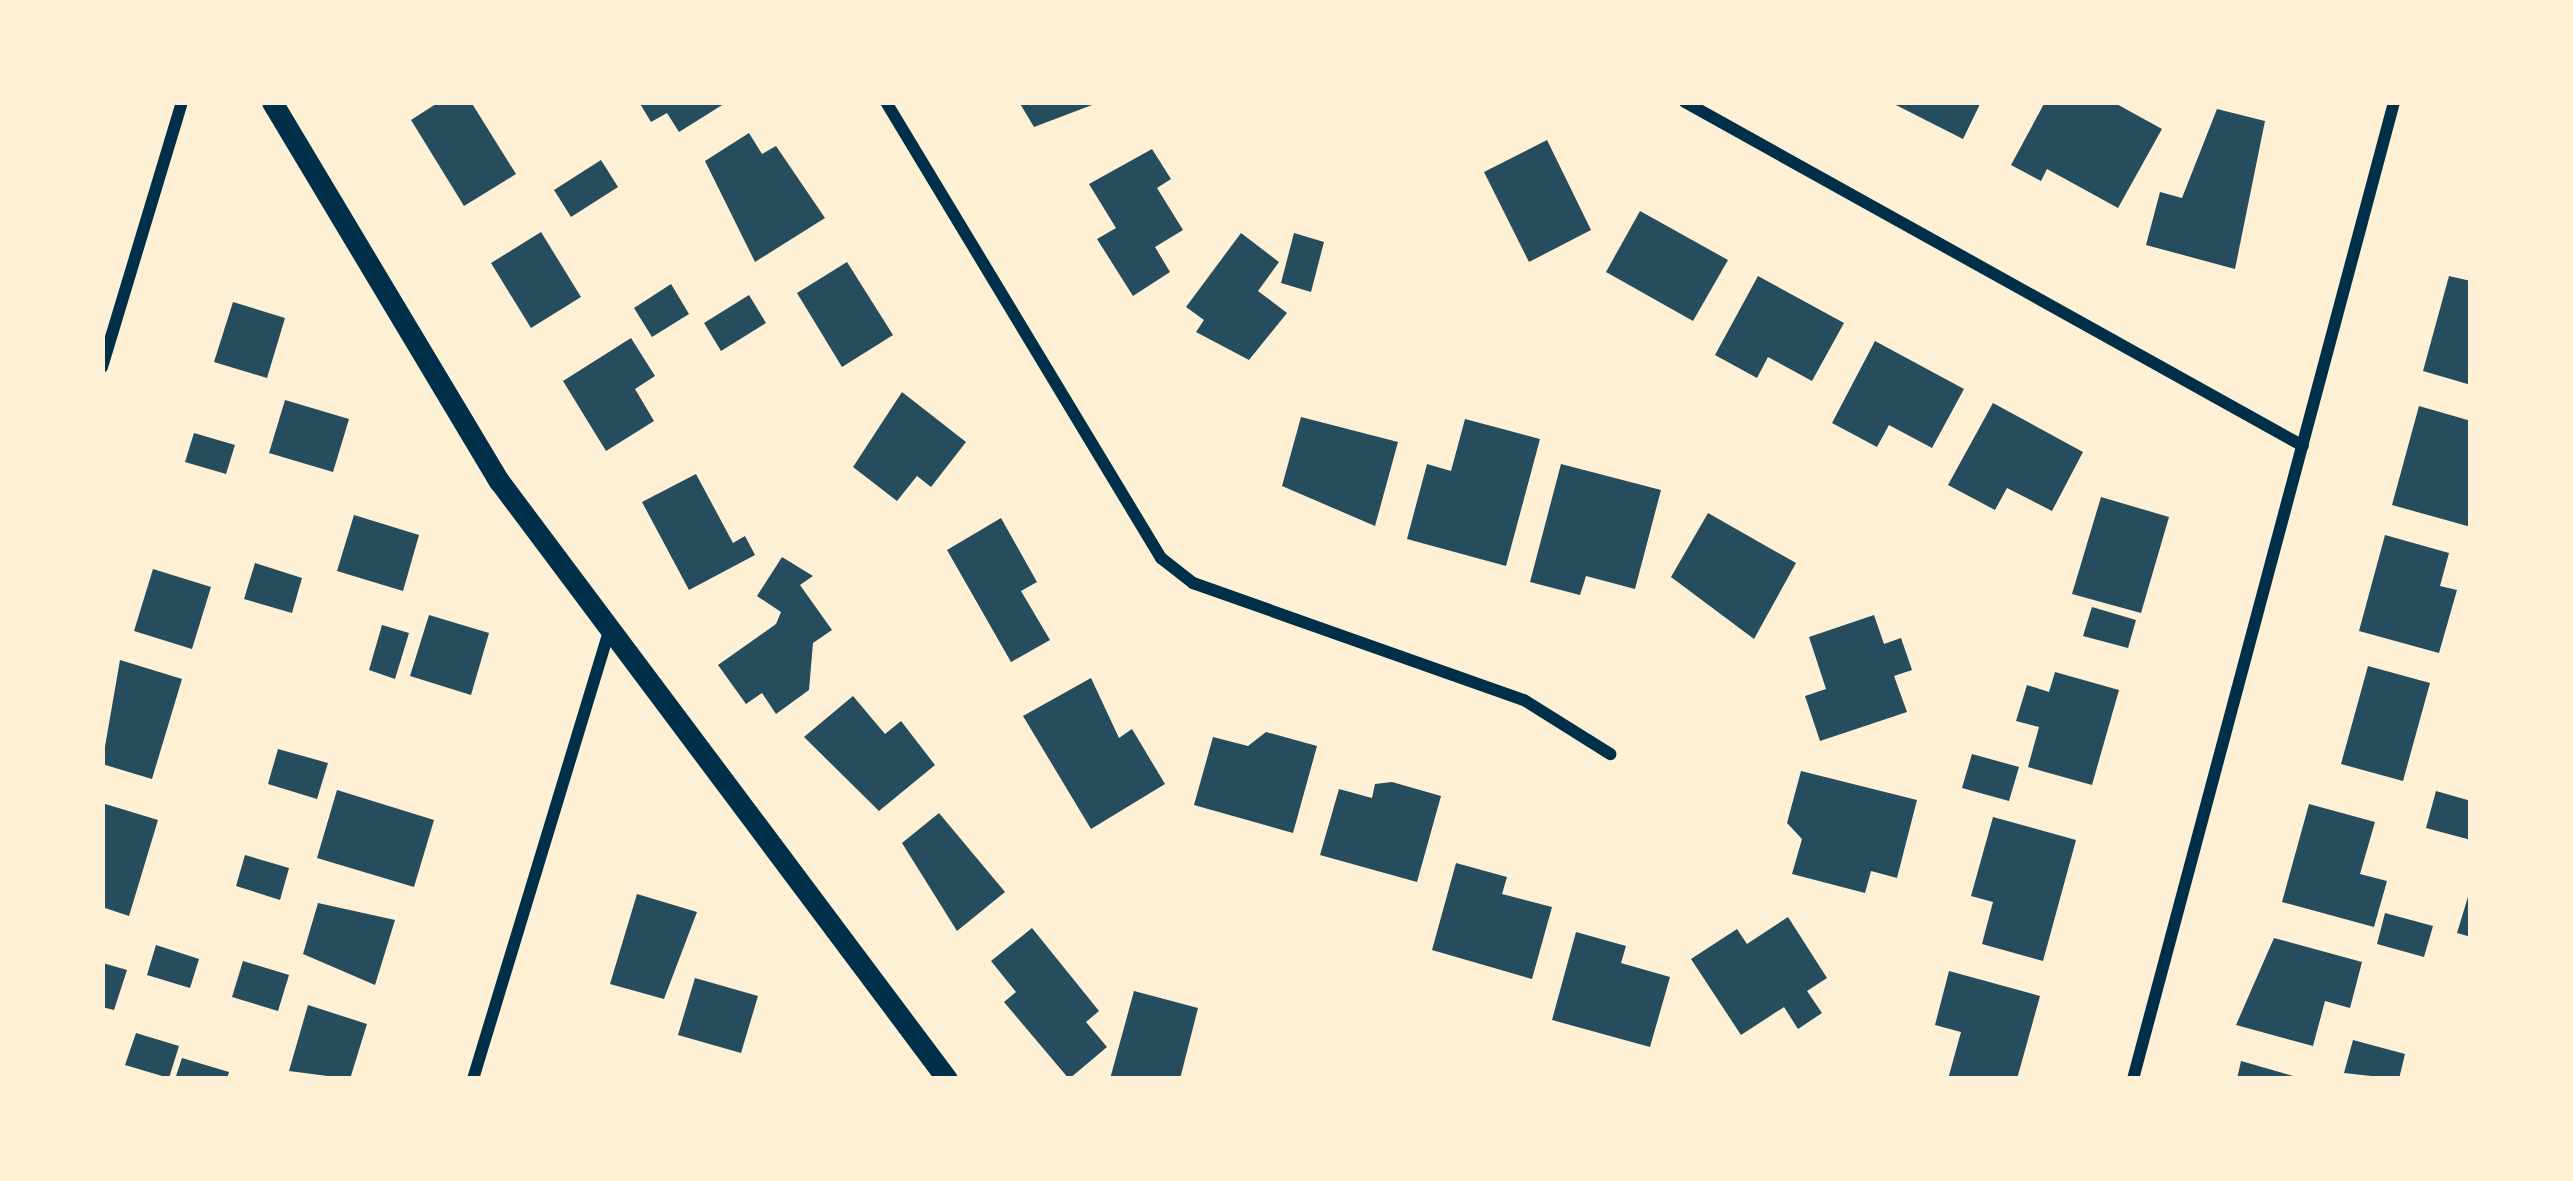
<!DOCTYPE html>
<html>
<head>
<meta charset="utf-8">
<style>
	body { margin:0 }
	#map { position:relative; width:2573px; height:1181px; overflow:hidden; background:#fdf0d5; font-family:Literata,serif }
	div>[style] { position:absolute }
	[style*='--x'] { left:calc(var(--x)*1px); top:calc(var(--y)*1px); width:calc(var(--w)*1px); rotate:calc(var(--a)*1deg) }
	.building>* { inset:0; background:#264d5e }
	.minor>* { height:12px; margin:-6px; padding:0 6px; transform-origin:6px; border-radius:6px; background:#003049 }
	.tertiary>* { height:21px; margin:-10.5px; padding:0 10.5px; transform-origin:10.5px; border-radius:10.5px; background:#003049 }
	span { translate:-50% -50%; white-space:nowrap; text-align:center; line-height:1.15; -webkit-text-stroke:9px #fdf0d5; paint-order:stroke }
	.frame { position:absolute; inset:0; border:105px solid #fdf0d5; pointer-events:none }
</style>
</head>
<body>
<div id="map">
	<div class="building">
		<i style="clip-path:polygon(439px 102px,471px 102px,516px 174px,464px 206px,411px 120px)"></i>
		<i style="clip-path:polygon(639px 102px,727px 102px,679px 132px,667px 113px,651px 122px)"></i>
		<i style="clip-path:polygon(1019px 102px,1100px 102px,1034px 127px)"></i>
		<i style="clip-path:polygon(1890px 102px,1981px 102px,1963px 139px)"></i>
		<i style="clip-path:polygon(2045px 102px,2113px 102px,2162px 129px,2118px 208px,2047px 169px,2041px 181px,2011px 165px)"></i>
		<i style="clip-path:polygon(2217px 109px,2265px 121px,2235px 269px,2146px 245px,2160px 192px,2182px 198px)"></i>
		<i style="clip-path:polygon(749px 133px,762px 154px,776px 146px,825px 218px,755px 262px,705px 161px)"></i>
		<i style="clip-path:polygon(1547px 140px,1591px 230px,1529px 262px,1484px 172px)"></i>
		<i style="clip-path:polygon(1152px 149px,1171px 179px,1157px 188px,1183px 230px,1155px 247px,1170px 272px,1133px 296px,1097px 239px,1116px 228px,1089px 184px)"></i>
		<i style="clip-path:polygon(601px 160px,618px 187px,571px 217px,554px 190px)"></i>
		<i style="clip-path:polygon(1640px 211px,1728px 260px,1693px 321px,1606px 272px)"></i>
		<i style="clip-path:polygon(541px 232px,581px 297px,531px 328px,491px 263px)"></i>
		<i style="clip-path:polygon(1241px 233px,1279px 262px,1258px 291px,1287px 313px,1249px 360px,1196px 332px,1204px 320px,1186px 307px)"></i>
		<i style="clip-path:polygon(1294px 233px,1324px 242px,1311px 292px,1281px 283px)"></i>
		<i style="clip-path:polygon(847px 262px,893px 335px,842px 367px,797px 293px)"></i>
		<i style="clip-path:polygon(1758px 276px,1844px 323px,1812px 381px,1768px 357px,1757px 378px,1715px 355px)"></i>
		<i style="clip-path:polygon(2449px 276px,2471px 281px,2471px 385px,2423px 371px)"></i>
		<i style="clip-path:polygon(671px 284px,689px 314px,652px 337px,634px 308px)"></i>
		<i style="clip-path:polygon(749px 295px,766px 323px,721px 351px,704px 323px)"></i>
		<i style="clip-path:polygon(233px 302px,285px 318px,267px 378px,214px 362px)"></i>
		<i style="clip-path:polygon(631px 338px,655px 376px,635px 389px,654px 421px,606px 451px,563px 381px)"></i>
		<i style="clip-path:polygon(1875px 341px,1964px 389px,1932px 448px,1889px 425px,1877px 447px,1832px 423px)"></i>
		<i style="clip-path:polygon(902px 392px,966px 442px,931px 487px,917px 476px,897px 501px,853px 467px)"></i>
		<i style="clip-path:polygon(285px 400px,349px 419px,333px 472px,269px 453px)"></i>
		<i style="clip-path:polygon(1993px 403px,2083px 452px,2052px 511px,2007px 488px,1995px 510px,1948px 485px)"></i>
		<i style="clip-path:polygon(2419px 406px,2471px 421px,2471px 527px,2392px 505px)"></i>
		<i style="clip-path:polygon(1301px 417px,1398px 442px,1375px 526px,1282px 486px)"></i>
		<i style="clip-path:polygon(1465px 419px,1540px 439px,1506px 566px,1407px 539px,1427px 464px,1451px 471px)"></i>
		<i style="clip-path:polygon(194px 433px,235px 445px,226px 474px,185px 462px)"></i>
		<i style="clip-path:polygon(1561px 464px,1661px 490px,1635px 589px,1586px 576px,1580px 595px,1530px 582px)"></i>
		<i style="clip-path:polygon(696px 474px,733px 543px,745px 536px,755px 555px,689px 590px,642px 502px)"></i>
		<i style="clip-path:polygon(2101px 497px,2169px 517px,2141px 613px,2072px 594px)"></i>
		<i style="clip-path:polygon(1708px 513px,1796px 563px,1754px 639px,1671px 577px)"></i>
		<i style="clip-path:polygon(354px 515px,419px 535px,403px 591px,337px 571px)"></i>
		<i style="clip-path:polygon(1001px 518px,1037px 582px,1021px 591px,1050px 640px,1011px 662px,947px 550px)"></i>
		<i style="clip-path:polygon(2385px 535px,2449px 553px,2440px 586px,2457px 590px,2439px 653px,2359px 631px)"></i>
		<i style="clip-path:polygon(782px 557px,813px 576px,800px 585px,832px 630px,813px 643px,809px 690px,776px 714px,762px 693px,746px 704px,718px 665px,776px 624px,781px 612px,757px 596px)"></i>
		<i style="clip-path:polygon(255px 563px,302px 578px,292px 613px,244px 599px)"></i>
		<i style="clip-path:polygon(153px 569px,211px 587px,192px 649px,134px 631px)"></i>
		<i style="clip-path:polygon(2092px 607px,2136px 620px,2128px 648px,2083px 636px)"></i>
		<i style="clip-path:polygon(429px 615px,489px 633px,471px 695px,410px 676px)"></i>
		<i style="clip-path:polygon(1874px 615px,1884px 644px,1901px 638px,1912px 670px,1894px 676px,1907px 712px,1820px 741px,1805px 696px,1826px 689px,1809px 637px)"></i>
		<i style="clip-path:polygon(382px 625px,409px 633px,395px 679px,369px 670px)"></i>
		<i style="clip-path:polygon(120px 660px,182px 679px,152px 779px,102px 764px)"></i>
		<i style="clip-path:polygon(2368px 666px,2430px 683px,2403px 781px,2341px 764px)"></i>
		<i style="clip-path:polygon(2055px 672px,2119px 690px,2092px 785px,2028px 767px,2039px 727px,2016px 721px,2027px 685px,2049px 692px)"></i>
		<i style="clip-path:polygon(1091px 678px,1119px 738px,1132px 729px,1165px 784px,1091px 829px,1023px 716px)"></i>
		<i style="clip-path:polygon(853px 696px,885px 734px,901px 721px,935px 765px,879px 811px,804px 737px)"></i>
		<i style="clip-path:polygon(1266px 732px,1317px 746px,1293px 833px,1194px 805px,1213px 737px,1248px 746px)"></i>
		<i style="clip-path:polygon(278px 749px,328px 763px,317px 799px,268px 784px)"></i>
		<i style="clip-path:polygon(1972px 754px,2019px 767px,2009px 801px,1962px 788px)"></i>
		<i style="clip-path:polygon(1801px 771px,1917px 800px,1897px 878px,1871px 871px,1865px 893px,1792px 874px,1802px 839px,1787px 823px)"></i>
		<i style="clip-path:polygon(1392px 782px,1441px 796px,1417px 882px,1320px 855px,1339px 789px,1372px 798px,1375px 784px)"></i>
		<i style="clip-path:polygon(337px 790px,434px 820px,414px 887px,317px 858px)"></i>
		<i style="clip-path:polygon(2436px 791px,2471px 801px,2471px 840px,2426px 828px)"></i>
		<i style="clip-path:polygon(102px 803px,158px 820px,129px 916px,102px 907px)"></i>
		<i style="clip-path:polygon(2309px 804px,2375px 822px,2360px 874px,2387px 881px,2374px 927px,2282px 902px)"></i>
		<i style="clip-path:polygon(939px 813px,1005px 892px,957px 931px,902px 843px)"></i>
		<i style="clip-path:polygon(1993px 817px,2076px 840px,2043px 961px,1982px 944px,1993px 902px,1971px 896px)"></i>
		<i style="clip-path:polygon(245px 855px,289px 868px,280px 900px,236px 886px)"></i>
		<i style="clip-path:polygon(1456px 863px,1507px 877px,1502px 894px,1552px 907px,1532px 979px,1432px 950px)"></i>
		<i style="clip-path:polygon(2471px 887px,2471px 937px,2457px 933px)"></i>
		<i style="clip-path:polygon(637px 894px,697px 912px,664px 999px,610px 984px)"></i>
		<i style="clip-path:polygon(318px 903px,395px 920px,375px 985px,303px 954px)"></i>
		<i style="clip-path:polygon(2385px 913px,2433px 926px,2424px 957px,2377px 944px)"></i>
		<i style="clip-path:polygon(1788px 917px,1827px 978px,1807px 991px,1822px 1013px,1798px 1029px,1784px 1007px,1741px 1035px,1691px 959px,1737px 929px,1747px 944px)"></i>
		<i style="clip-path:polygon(1032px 928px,1099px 1011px,1086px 1022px,1107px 1047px,1069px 1079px,1004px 1002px,1016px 992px,991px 961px)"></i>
		<i style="clip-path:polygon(1576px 932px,1626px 946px,1621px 963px,1670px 977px,1650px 1047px,1552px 1020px)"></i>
		<i style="clip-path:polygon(2274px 938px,2362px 962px,2350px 1008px,2325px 1001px,2313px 1046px,2236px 1025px)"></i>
		<i style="clip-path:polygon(156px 945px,199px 959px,190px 988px,147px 975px)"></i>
		<i style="clip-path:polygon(102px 950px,103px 963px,127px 970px,114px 1010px,102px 1007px)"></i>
		<i style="clip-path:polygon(243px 961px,289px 975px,278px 1011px,232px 997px)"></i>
		<i style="clip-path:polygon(1949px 971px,2040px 996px,2017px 1079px,1948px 1079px,1961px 1032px,1935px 1025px)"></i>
		<i style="clip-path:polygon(695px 978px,758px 996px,741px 1053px,678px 1035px)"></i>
		<i style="clip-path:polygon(1134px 991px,1198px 1008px,1180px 1079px,1110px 1079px)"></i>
		<i style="clip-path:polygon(308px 1005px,367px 1024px,350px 1079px,289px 1071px)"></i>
		<i style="clip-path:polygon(136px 1033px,179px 1046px,169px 1078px,125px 1065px)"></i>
		<i style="clip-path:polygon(2353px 1040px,2405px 1054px,2399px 1079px,2344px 1073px)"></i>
		<i style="clip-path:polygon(182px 1058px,229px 1072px,227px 1079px,175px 1079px)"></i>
		<i style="clip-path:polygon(2241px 1061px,2300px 1078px,2300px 1079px,2237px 1079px)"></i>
	</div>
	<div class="minor">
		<i style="--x:886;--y:102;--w:533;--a:58.91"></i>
		<i style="--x:1161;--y:558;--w:41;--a:38"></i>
		<i style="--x:1193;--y:583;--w:351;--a:19.5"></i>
		<i style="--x:1524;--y:700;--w:102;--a:32.1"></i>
		<i style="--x:1685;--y:102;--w:707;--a:29.1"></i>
		<i style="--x:102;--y:367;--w:277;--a:-73.2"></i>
		<i style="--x:473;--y:1079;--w:464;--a:-73.1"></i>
		<i style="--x:2133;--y:1079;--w:1011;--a:-75.04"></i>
	</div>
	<div class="tertiary">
		<i style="--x:272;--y:102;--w:442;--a:59.1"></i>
		<i style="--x:499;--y:481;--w:747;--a:53.16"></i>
	</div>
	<div class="frame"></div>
</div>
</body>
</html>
